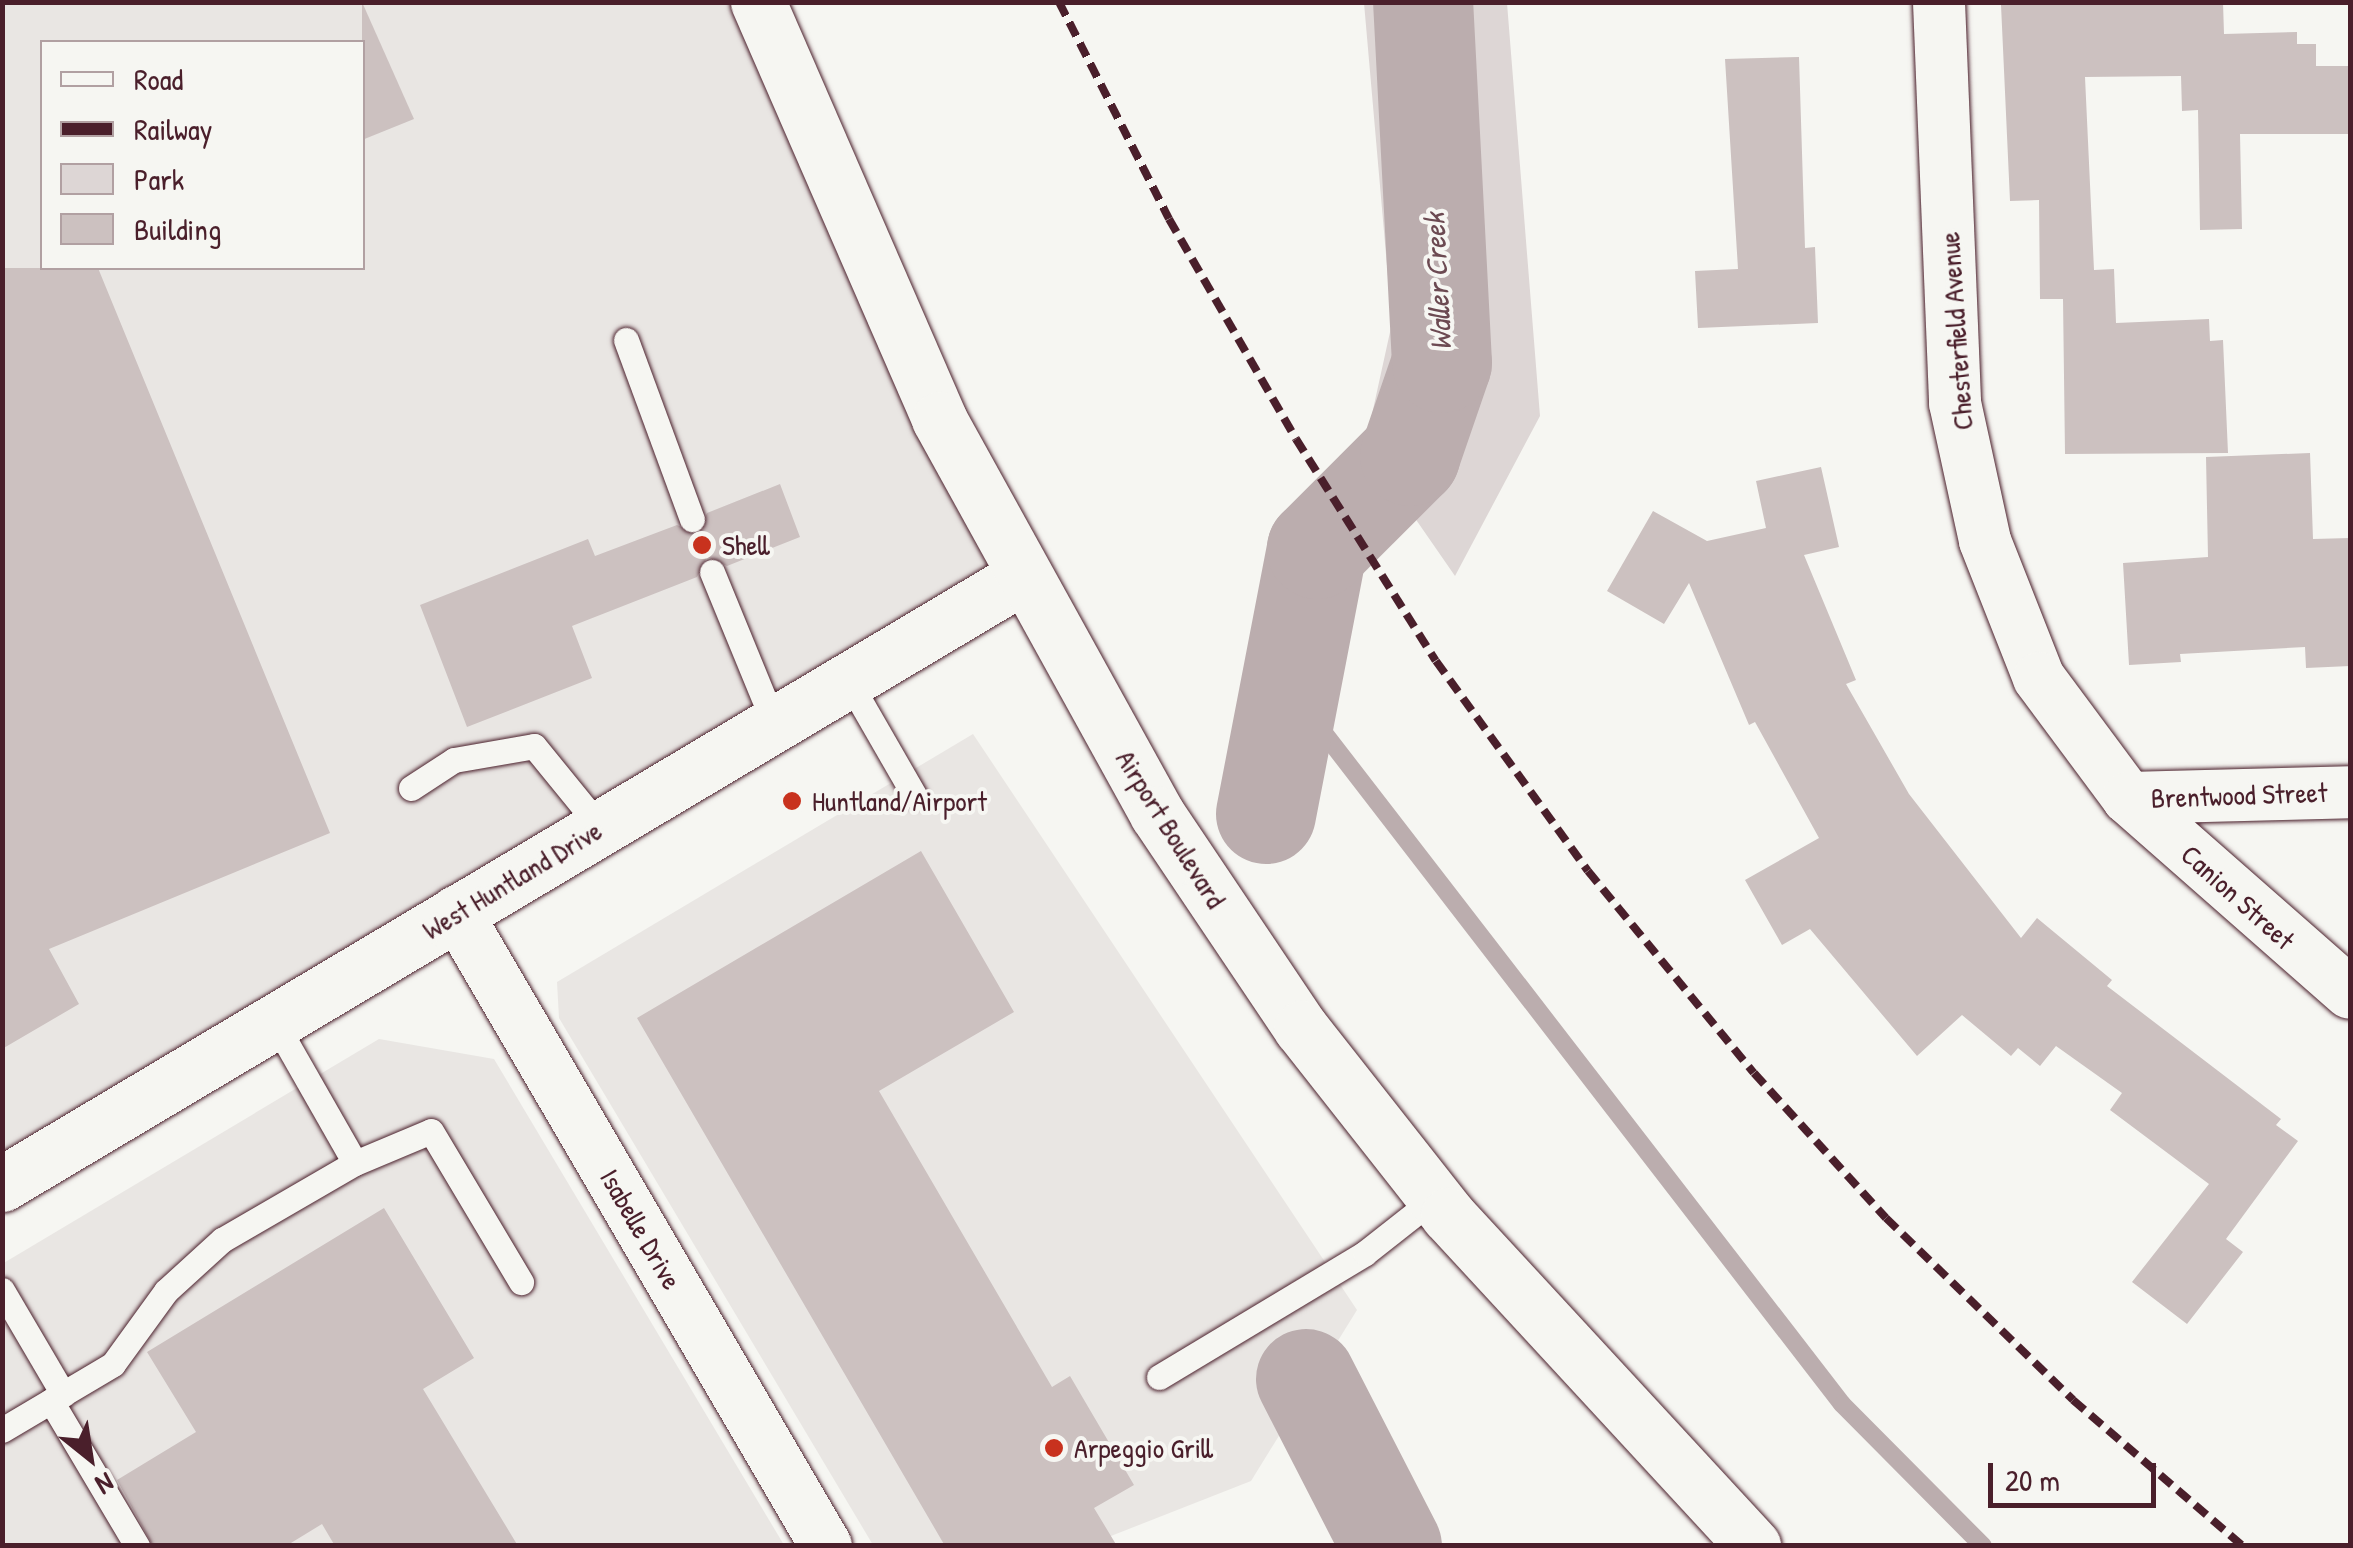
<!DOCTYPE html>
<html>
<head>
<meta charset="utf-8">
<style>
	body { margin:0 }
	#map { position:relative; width:2353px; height:1548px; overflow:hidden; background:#f6f6f2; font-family:"Patrick Hand",sans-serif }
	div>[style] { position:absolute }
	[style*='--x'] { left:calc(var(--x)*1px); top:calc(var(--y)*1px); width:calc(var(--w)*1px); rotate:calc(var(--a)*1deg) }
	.built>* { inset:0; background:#e9e6e3 }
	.green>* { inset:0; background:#ddd6d5 }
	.stream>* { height:18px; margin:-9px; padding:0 9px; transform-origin:9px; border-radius:9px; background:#bbadae }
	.river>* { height:100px; margin:-50px; padding:0 50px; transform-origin:50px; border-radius:50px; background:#bbadae }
	.building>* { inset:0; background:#ccc1c0 }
	.roads { filter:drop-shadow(0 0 2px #4a1f2b) drop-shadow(0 0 2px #4a1f2b) }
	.lane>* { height:25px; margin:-12.5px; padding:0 12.5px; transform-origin:12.5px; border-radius:12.5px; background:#f6f6f2 }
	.street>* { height:52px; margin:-26px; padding:0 26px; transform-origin:26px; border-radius:26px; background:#f6f6f2 }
	.secondary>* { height:55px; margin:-27.5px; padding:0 27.5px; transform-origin:27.5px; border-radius:27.5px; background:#f6f6f2 }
	.primary>* { height:55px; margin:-27.5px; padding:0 27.5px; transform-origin:27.5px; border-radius:27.5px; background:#f6f6f2 }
	.rail>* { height:8px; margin-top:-4px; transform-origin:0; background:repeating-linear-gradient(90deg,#4a1f2b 0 15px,transparent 0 23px) }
	.dots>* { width:28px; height:28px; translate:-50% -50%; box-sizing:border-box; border:5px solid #f6f6f2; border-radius:50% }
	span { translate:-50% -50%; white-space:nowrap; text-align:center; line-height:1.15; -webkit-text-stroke:8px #f6f6f2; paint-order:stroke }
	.street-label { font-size:28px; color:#4a1f2b }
	.poi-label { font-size:28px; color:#4a1f2b }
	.left { translate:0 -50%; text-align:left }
	.water-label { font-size:30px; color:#6c4a52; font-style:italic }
	.frame { position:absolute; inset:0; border:5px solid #4a1f2b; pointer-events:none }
	.legend { position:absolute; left:40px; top:40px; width:325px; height:230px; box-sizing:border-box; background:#f6f6f2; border:2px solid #b1a0a2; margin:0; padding:12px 18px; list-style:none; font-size:30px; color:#4a1f2b }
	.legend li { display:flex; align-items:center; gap:20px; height:50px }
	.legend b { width:50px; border:2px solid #b1a0a2 }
	.north { position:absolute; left:40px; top:1408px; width:100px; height:100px; -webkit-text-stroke:8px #f6f6f2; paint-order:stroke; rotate:150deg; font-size:28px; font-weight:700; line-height:40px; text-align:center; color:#4a1f2b }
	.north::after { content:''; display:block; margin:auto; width:35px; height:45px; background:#4a1f2b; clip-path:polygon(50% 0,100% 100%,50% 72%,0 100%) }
	.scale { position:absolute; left:1988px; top:1463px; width:168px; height:45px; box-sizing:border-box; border:5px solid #4a1f2b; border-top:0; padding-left:12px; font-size:30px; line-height:35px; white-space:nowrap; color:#4a1f2b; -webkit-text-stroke:8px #f6f6f2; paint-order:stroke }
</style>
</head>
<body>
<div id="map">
	<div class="built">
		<i style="clip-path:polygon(evenodd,3px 3px,758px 3px,1022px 577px,3px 1184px,3px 3px,42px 42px,362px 42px,362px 268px,42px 268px,42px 42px)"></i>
		<i style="clip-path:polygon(973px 734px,1357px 1310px,1251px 1481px,1088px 1545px,873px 1545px,559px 1018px,557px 982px)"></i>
		<i style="clip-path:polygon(379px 1039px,494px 1059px,784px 1545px,3px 1545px,2px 1264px)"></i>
	</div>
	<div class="green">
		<i style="clip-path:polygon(1364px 3px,1507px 3px,1540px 416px,1455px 576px,1365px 446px,1392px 323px)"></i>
	</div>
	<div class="stream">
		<i style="--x:1290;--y:689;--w:903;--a:52.33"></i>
		<i style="--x:1842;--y:1404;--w:200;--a:45.2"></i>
	</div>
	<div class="river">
		<i style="--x:1266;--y:814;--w:270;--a:-79.1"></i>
		<i style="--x:1317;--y:549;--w:132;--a:-45"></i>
		<i style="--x:1410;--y:456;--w:98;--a:-71"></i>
		<i style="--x:1442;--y:363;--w:361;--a:-93"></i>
		<i style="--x:1306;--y:1379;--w:188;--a:62.8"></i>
	</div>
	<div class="building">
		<i style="clip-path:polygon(362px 2px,414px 119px,362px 140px)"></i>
		<i style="clip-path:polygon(2223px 2px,2224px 34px,2297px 32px,2297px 44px,2316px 44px,2316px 66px,2350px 66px,2350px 134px,2240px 134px,2242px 229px,2200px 230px,2198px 110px,2182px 111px,2181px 76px,2085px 77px,2094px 270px,2114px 269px,2116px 323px,2209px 319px,2210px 341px,2223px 340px,2228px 453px,2065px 454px,2063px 299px,2040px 299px,2039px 200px,2010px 201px,2001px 5px)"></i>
		<i style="clip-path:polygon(1799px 57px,1805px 248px,1815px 247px,1818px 323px,1698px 328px,1695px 271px,1738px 269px,1725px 59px)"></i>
		<i style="clip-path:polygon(2px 268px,98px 268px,330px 833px,49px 949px,79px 1004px,2px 1049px)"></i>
		<i style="clip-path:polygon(2310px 453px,2313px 539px,2350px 538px,2350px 666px,2306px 668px,2305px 647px,2180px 654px,2181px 662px,2129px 665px,2123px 563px,2208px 557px,2206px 457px)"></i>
		<i style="clip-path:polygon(1821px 467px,1839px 547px,1804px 555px,1856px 680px,1846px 684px,1909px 794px,2021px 938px,2037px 918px,2112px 980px,2107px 986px,2281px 1119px,2276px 1125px,2298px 1141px,2226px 1239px,2243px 1252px,2187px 1324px,2132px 1282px,2209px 1184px,2110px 1110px,2122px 1093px,2056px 1046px,2040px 1066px,2018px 1048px,2011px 1056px,1962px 1015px,1917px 1056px,1810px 929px,1782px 945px,1745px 880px,1819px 838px,1755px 722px,1749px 725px,1689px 583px,1664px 624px,1607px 591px,1653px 511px,1707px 541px,1766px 528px,1756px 481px)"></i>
		<i style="clip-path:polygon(780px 484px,800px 537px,727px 566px,707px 557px,697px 577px,572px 626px,592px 678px,467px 727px,420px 605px,588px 539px,595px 556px,677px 525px,697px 534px,707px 513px)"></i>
		<i style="clip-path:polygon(921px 851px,1014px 1012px,879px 1091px,1052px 1387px,1070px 1376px,1134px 1485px,1094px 1508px,1117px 1546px,945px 1546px,637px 1018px)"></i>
		<i style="clip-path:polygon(384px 1208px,474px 1358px,423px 1389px,518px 1546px,335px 1546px,322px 1524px,286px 1546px,153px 1546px,117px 1480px,196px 1432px,147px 1352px)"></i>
	</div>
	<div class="roads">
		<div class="lane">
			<i style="--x:626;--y:340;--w:191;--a:69.8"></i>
			<i style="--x:712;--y:572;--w:163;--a:67.7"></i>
			<i style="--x:848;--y:680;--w:133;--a:60.1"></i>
			<i style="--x:411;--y:788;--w:51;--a:-33.1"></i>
			<i style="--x:454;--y:760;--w:81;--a:-9.9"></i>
			<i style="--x:534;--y:746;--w:104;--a:50.8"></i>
			<i style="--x:274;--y:1021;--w:163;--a:60.3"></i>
			<i style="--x:2;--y:1290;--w:121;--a:59.6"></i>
			<i style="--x:1159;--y:1377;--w:240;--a:-31"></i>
			<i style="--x:1365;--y:1253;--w:89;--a:-38.2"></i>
			<i style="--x:51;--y:1401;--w:169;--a:59.3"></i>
			<i style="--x:2;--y:1430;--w:129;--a:-30.7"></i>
			<i style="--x:113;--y:1364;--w:90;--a:-54"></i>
			<i style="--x:166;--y:1291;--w:76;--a:-42.3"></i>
			<i style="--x:222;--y:1240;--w:154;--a:-30.1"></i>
			<i style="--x:355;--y:1163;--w:82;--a:-22.8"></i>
			<i style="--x:431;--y:1131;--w:176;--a:59.2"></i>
		</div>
		<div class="street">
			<i style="--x:1939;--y:2;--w:401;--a:87.7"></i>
			<i style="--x:1955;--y:403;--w:141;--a:77.7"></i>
			<i style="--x:1985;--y:541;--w:147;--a:68.5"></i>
			<i style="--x:2039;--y:678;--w:149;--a:53.4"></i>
			<i style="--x:2128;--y:798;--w:295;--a:41.3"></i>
			<i style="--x:2128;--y:798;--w:222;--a:-1.5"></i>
			<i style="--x:456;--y:912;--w:734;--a:59.73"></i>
		</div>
		<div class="secondary">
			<i style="--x:2;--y:1184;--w:1187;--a:-30.76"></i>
		</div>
		<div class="primary">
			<i style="--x:758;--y:2;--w:455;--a:66.5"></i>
			<i style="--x:939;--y:419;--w:451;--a:61.1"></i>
			<i style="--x:1157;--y:814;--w:258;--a:56.1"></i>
			<i style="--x:1301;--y:1028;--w:238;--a:51.8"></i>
			<i style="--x:1448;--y:1215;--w:450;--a:47.3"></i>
		</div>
	</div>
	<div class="rail">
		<i style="--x:1059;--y:2;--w:243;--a:63.1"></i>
		<i style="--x:1169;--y:219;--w:254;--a:60"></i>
		<i style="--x:1296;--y:439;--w:262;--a:57.8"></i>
		<i style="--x:1436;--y:661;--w:259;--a:54.1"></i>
		<i style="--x:1588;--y:871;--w:261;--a:50.6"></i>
		<i style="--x:1754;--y:1073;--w:196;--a:47.7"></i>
		<i style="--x:1886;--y:1218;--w:261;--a:44.2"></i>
		<i style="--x:2073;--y:1400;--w:224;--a:40.7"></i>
	</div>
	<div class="dots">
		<i style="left:702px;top:545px;background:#c8321e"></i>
		<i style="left:792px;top:801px;background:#c8321e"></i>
		<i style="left:1054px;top:1448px;background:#c8321e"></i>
	</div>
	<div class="street-label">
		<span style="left:1956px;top:331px;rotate:-94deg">Chesterfield Avenue</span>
		<span style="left:2239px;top:795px;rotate:-2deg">Brentwood Street</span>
		<span style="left:1171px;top:829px;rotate:58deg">Airport Boulevard</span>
		<span style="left:512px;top:880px;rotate:-31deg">West Huntland Drive</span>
		<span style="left:2238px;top:897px;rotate:42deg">Canion Street</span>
		<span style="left:641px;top:1229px;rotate:60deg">Isabelle Drive</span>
	</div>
	<div class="poi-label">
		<span class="left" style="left:722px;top:545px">Shell</span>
		<span class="left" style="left:812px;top:801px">Huntland/Airport</span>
		<span class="left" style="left:1074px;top:1448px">Arpeggio Grill</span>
	</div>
	<div class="water-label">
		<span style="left:1437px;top:282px;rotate:-93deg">Waller Creek</span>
	</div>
	<div class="frame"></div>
	<ul class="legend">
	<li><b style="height:12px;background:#f6f6f2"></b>Road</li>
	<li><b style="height:12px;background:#4a1f2b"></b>Railway</li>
	<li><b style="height:28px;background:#ddd6d5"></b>Park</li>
	<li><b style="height:28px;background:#ccc1c0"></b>Building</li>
	</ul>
	<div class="north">N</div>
	<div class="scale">20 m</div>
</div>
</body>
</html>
